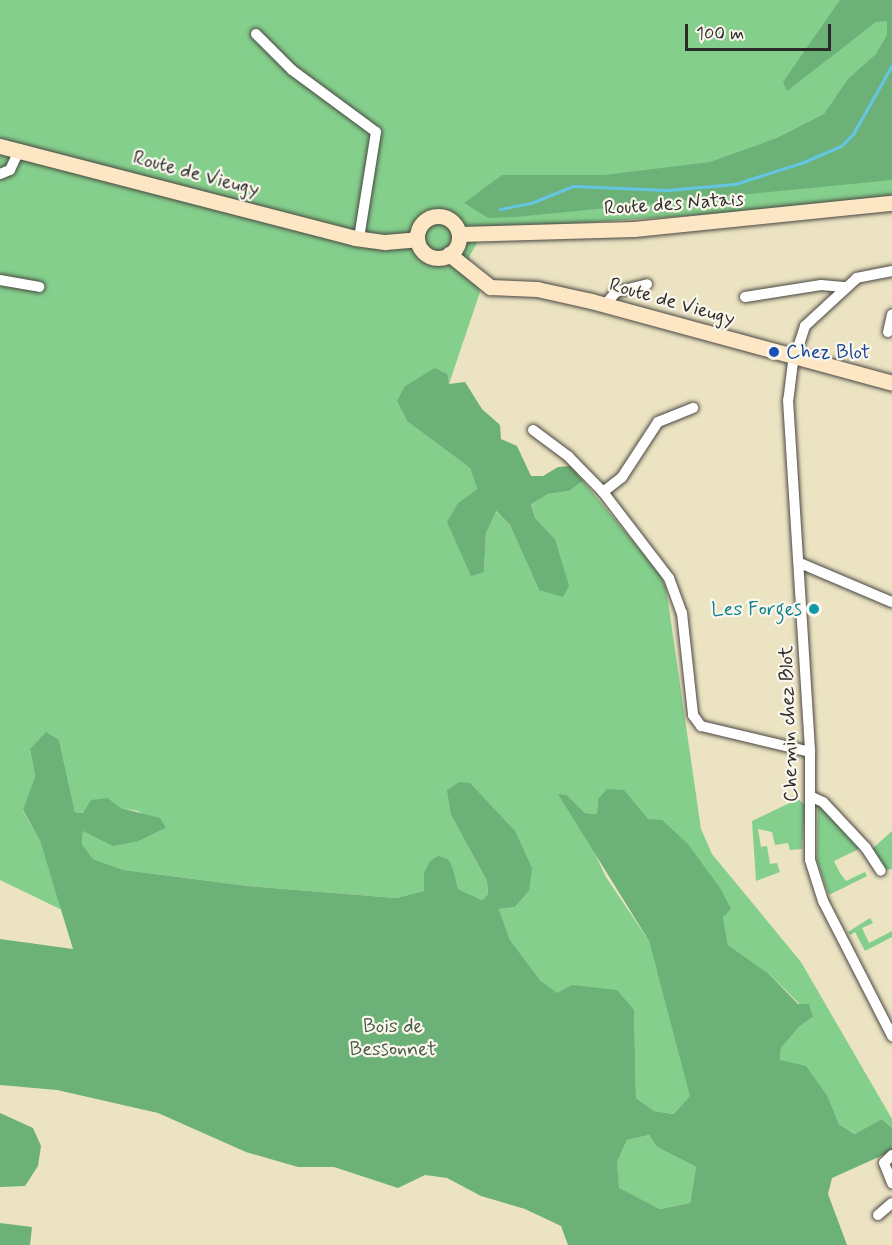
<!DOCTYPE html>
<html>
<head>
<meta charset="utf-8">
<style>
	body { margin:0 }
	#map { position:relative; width:892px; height:1245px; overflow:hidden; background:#ece3c2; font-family:Mynerve,sans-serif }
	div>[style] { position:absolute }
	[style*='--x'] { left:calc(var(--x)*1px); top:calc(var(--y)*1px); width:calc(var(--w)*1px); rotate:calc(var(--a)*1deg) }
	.green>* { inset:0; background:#85cf8c }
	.forest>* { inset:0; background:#6cb278 }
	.stream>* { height:3px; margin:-1.5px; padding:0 1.5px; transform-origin:1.5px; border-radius:1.5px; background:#64c6e2 }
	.roads { filter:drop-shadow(0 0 2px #484742) drop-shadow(0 0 2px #484742) }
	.street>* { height:10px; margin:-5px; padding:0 5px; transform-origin:5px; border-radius:5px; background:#fff }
	.secondary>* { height:15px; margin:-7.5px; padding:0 7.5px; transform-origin:7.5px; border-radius:7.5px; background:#fce6c4 }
	.secondary>.ring { margin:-7.5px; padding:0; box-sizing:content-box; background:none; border:15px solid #fce6c4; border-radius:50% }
	.dots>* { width:16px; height:16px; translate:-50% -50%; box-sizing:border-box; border:3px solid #fbf7ec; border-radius:50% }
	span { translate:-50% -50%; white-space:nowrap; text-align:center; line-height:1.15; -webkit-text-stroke:4.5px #fbf7ec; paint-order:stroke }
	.street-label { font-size:20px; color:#2b2b2b }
	.transit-label { font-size:20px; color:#164399 }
	.left { translate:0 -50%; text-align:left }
	.culture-label { font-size:20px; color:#0d838f }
	.right { translate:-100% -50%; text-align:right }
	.park-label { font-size:20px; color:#465c48 }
	.scale { position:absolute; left:685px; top:24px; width:146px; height:27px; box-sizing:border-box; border:3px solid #2b2b2b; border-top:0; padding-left:8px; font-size:18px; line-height:21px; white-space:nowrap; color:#2b2b2b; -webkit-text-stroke:4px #fbf7ec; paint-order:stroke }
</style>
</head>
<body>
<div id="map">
	<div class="green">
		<i style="clip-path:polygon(0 0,892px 0,892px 196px,774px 210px,485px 229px,469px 257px,480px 292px,449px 384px,408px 422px,470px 468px,477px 489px,458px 503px,484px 572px,486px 533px,495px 511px,510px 525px,539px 590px,555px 539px,535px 518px,531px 503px,548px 494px,569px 491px,583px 481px,659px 573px,666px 588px,701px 829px,712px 854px,801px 962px,892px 1119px,892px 1128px,882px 1119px,856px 1134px,839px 1124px,828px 1097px,780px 1060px,781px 1048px,800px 1026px,813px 1017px,768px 973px,728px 945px,723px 917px,624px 791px,598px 799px,597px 814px,585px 813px,567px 795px,606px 877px,649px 941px,691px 1096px,675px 1114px,654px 1111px,636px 1098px,634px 1010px,557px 994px,541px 981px,510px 940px,499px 909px,515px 907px,529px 891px,451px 815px,487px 881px,488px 894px,482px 900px,458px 889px,427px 884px,424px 891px,396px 898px,248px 886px,124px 870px,93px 859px,82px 844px,83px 831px,139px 841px,166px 828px,138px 811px,121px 808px,108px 798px,83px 813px,75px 812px,59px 740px,30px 749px,35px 776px,23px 811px,40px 841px,62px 910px,0 880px)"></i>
		<i style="clip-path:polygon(798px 799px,805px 805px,802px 849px,790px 850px,788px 843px,775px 845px,772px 832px,758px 829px,761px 847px,767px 846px,770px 864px,777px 863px,780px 872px,756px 881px,752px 821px)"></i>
		<i style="clip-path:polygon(818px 804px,861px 848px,834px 861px,840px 873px,846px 881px,865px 872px,867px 876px,829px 895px,817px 861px)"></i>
		<i style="clip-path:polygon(892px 831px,892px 869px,884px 870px,872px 849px)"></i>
		<i style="clip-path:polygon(870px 918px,873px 923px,862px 928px,869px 943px,892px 931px,892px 937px,865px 951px,855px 932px,850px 935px,848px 932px)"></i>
		<i style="clip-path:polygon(649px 1135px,657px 1147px,696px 1167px,690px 1203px,660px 1209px,618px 1188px,617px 1162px,627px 1140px)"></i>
	</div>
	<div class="forest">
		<i style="clip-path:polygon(840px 0,892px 0,892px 180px,516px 217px,488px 218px,464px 203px,502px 175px,604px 175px,710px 162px,777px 138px,824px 114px,848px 79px,876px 54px,887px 35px,887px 21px,876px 22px,787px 91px,783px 82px)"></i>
		<i style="clip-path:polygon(435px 368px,447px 374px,449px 384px,465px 382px,482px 409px,500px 425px,501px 439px,517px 446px,531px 476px,543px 476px,558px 467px,570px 466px,583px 481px,569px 491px,548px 494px,531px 504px,535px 518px,555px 539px,569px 586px,563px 597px,539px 590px,510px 525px,496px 511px,486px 533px,484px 572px,471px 576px,447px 522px,458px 503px,477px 489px,470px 468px,408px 422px,397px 401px,405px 386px)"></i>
		<i style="clip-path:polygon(evenodd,46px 732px,59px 740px,75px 812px,83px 813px,91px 800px,108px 798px,121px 808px,160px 818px,166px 828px,139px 841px,113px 846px,83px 831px,82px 844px,93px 859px,124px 870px,248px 886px,396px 898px,424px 891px,424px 873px,430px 861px,438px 856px,448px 859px,452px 866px,458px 889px,482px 900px,488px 894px,487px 881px,451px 815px,447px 790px,459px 782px,470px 783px,515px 831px,532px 868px,529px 891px,515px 907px,499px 909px,510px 940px,541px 981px,557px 993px,572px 985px,617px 990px,634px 1010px,636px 1098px,654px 1111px,674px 1114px,690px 1096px,649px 941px,558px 794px,567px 795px,585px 813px,597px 814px,598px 799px,607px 789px,624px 790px,648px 819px,662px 820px,688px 844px,720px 888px,731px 909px,723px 917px,728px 945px,768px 973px,798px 1004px,809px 1004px,813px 1017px,800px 1026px,781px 1048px,780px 1060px,806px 1066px,828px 1097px,839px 1124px,855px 1134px,882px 1119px,892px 1128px,892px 1151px,832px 1178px,828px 1194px,847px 1245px,568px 1245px,561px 1226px,525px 1209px,481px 1196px,447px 1178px,425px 1175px,398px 1188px,334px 1167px,298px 1167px,246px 1152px,158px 1113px,57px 1090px,0 1085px,0 939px,73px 949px,40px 841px,23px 810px,35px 776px,30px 749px,46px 732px,649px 1135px,657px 1147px,696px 1167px,690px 1203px,660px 1209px,619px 1188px,617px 1162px,627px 1140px,649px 1135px)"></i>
		<i style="clip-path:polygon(0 1113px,33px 1128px,41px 1146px,38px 1166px,25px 1186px,0 1187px)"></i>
		<i style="clip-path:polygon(0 1223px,32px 1227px,30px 1245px,0 1245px)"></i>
	</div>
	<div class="stream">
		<i style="--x:500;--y:209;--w:32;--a:-11"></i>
		<i style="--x:531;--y:203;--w:45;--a:-22"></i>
		<i style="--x:573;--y:186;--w:94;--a:2.4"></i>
		<i style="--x:667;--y:190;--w:68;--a:-5"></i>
		<i style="--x:735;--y:184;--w:69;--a:-17.7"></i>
		<i style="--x:801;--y:163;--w:43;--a:-23"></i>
		<i style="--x:841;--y:146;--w:17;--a:-45"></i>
		<i style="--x:853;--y:134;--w:79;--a:-60.5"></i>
	</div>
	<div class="roads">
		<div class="street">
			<i style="--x:256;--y:34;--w:51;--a:45"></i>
			<i style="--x:292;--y:70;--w:104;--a:36.4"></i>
			<i style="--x:376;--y:132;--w:107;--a:99.1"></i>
			<i style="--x:0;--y:174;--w:11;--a:-22"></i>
			<i style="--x:10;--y:170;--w:23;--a:-65"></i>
			<i style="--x:892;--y:271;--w:36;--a:169"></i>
			<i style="--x:857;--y:278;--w:71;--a:137.3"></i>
			<i style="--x:805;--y:326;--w:38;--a:108"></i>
			<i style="--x:793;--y:362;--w:38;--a:97"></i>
			<i style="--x:788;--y:400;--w:353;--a:86.4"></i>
			<i style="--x:810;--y:752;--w:108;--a:90"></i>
			<i style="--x:810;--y:860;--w:43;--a:72.4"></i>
			<i style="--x:823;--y:901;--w:152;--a:62.9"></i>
			<i style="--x:0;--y:280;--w:40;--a:10"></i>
			<i style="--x:745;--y:297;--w:77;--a:-9"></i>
			<i style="--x:821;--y:285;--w:25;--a:5"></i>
			<i style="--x:605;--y:305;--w:17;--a:-50"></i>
			<i style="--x:616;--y:292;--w:32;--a:-14"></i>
			<i style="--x:888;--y:332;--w:18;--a:-77"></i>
			<i style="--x:533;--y:430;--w:44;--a:36.6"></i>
			<i style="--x:568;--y:456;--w:50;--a:45.8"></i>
			<i style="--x:603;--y:492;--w:108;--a:52.5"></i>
			<i style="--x:669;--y:578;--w:37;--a:70"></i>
			<i style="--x:682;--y:613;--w:103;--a:83.8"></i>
			<i style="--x:693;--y:715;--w:14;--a:54"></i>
			<i style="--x:701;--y:726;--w:112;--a:13.4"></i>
			<i style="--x:603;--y:492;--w:24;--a:-38"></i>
			<i style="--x:622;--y:477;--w:66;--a:-56.8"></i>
			<i style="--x:658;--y:422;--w:38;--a:-22"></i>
			<i style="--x:800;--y:563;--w:100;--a:23"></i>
			<i style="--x:810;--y:796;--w:14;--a:25"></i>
			<i style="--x:823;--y:802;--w:63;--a:46.9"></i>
			<i style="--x:866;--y:848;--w:27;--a:57"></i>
			<i style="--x:892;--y:1155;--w:11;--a:135"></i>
			<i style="--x:884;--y:1163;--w:22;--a:68"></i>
			<i style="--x:878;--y:1215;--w:18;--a:-41"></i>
		</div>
		<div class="secondary">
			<i style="--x:0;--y:146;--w:367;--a:14.5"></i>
			<i style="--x:355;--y:238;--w:30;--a:8"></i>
			<i style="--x:385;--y:242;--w:32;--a:-5"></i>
			<i class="ring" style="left:417px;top:216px;width:27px;height:27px"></i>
			<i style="--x:459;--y:234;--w:175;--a:-1.6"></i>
			<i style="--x:634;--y:229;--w:259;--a:-5.8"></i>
			<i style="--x:449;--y:254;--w:53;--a:38.8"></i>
			<i style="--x:490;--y:287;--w:47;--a:2.4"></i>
			<i style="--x:537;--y:289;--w:55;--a:12.5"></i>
			<i style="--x:591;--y:301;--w:312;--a:15.2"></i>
		</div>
	</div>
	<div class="dots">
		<i style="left:774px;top:352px;background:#1a4fb4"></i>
		<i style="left:814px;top:609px;background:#0f9aa8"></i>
	</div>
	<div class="street-label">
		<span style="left:196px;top:174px;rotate:15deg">Route de Vieugy</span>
		<span style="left:674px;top:204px;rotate:-4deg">Route des Natais</span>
		<span style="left:672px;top:302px;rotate:16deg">Route de Vieugy</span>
		<span style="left:789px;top:724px;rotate:-92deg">Chemin chez Blot</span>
	</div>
	<div class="transit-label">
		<span class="left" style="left:786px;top:352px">Chez Blot</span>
	</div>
	<div class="culture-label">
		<span class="right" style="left:802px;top:609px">Les Forges</span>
	</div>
	<div class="park-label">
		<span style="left:393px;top:1038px">Bois de<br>Bessonnet</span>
	</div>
	<div class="scale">100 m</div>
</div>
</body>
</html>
